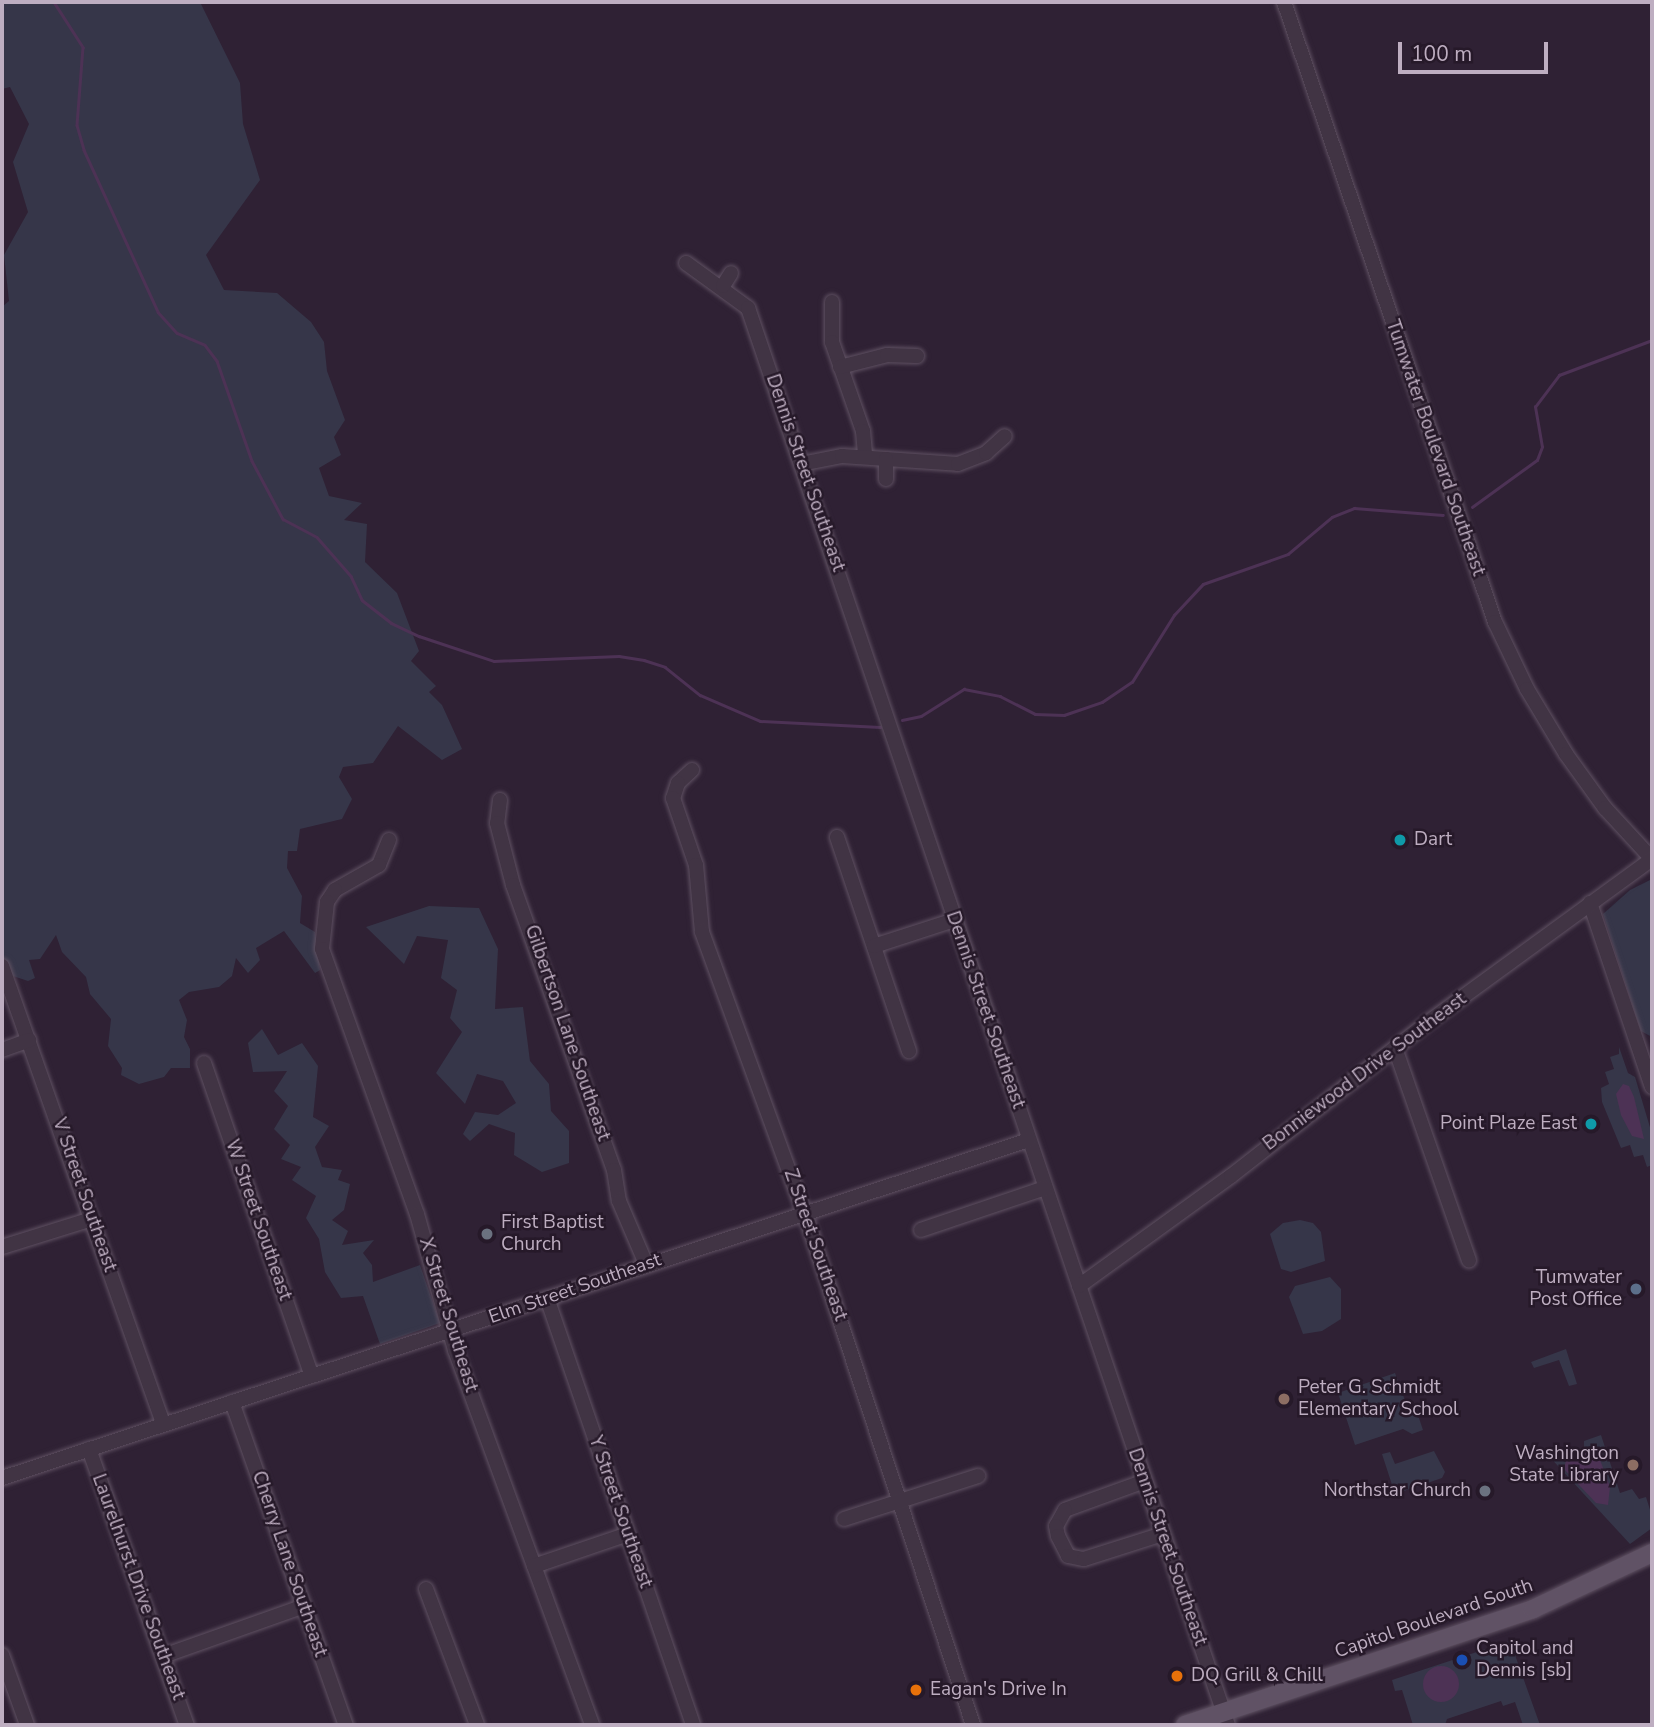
<!DOCTYPE html>
<html>
<head>
<meta charset="utf-8">
<style>
	body { margin:0 }
	#map { position:relative; width:1654px; height:1727px; overflow:hidden; background:#2f2134; font-family:"Nunito Sans",sans-serif }
	div>[style] { position:absolute }
	[style*='--x'] { left:calc(var(--x)*1px); top:calc(var(--y)*1px); width:calc(var(--w)*1px); rotate:calc(var(--a)*1deg) }
	.green>* { inset:0; background:#363649 }
	.water>* { inset:0; background:#4d3255 }
	.round { border-radius:50% }
	.stream>* { height:2.5px; margin:-1.25px; padding:0 1.25px; transform-origin:1.25px; border-radius:1.25px; background:#4d3255 }
	.roads { filter:drop-shadow(0 0 2px #5f5162) drop-shadow(0 0 2px #5f5162) }
	.minor>* { height:14px; margin:-7px; padding:0 7px; transform-origin:7px; border-radius:7px; background:#413444 }
	.major>* { height:18px; margin:-9px; padding:0 9px; transform-origin:9px; border-radius:9px; background:#605265 }
	.dots>* { width:19px; height:19px; translate:-50% -50%; box-sizing:border-box; border:4px solid #261929; border-radius:50% }
	span { translate:-50% -50%; white-space:nowrap; text-align:center; line-height:1.15; -webkit-text-stroke:5px #261929; paint-order:stroke }
	.street-label { font-size:19px; color:#beaec1 }
	.poi-label { font-size:19px; color:#beaec1 }
	.left { translate:0 -50%; text-align:left }
	.right { translate:-100% -50%; text-align:right }
	.frame { position:absolute; inset:0; border:4px solid #beaec1; pointer-events:none }
	.scale { position:absolute; left:1398px; top:42px; width:150px; height:32px; box-sizing:border-box; border:4px solid #beaec1; border-top:0; padding-left:9px; font-size:21px; line-height:24px; white-space:nowrap; color:#beaec1; -webkit-text-stroke:5px #261929; paint-order:stroke }
</style>
</head>
<body>
<div id="map">
	<div class="green">
		<i style="clip-path:polygon(2px 2px,200px 2px,240px 83px,243px 124px,260px 180px,206px 255px,224px 290px,277px 293px,311px 322px,324px 342px,327px 371px,345px 420px,334px 437px,341px 455px,319px 468px,329px 496px,362px 503px,344px 520px,367px 524px,365px 562px,397px 593px,419px 651px,411px 661px,436px 686px,429px 692px,442px 705px,462px 749px,442px 760px,398px 726px,373px 763px,343px 767px,339px 777px,352px 799px,342px 819px,300px 829px,297px 851px,288px 851px,287px 868px,302px 896px,300px 923px,315px 932px,320px 970px,315px 973px,284px 931px,256px 948px,260px 960px,248px 973px,236px 958px,232px 976px,219px 987px,189px 992px,179px 1000px,187px 1020px,184px 1037px,190px 1049px,190px 1068px,171px 1068px,164px 1077px,139px 1084px,121px 1075px,122px 1068px,108px 1046px,111px 1019px,90px 994px,86px 977px,62px 952px,56px 935px,40px 959px,29px 960px,35px 978px,28px 981px,7px 974px,2px 960px,2px 307px,9px 301px,4px 255px,28px 212px,13px 162px,29px 124px,10px 87px,2px 89px)"></i>
		<i style="clip-path:polygon(1652px 879px,1652px 1037px,1641px 1031px,1603px 914px,1630px 890px)"></i>
		<i style="clip-path:polygon(429px 906px,479px 908px,498px 949px,495px 1009px,523px 1007px,530px 1061px,549px 1084px,551px 1111px,569px 1131px,569px 1163px,542px 1172px,514px 1155px,515px 1133px,489px 1124px,470px 1141px,463px 1134px,475px 1112px,498px 1115px,516px 1103px,503px 1081px,477px 1074px,465px 1104px,436px 1073px,462px 1032px,450px 1018px,457px 990px,441px 978px,448px 940px,417px 936px,404px 964px,366px 927px)"></i>
		<i style="clip-path:polygon(262px 1029px,278px 1055px,302px 1043px,318px 1066px,313px 1117px,329px 1126px,315px 1147px,322px 1167px,342px 1170px,338px 1180px,350px 1184px,344px 1210px,332px 1220px,348px 1231px,342px 1245px,374px 1240px,363px 1253px,372px 1265px,373px 1282px,420px 1265px,440px 1323px,380px 1344px,363px 1296px,341px 1298px,325px 1272px,319px 1239px,306px 1218px,316px 1196px,292px 1180px,301px 1167px,281px 1159px,290px 1145px,274px 1129px,288px 1106px,274px 1091px,287px 1071px,253px 1072px,248px 1043px)"></i>
		<i style="clip-path:polygon(1619px 1047px,1628px 1073px,1635px 1077px,1652px 1134px,1652px 1165px,1647px 1167px,1643px 1155px,1634px 1157px,1630px 1145px,1621px 1148px,1602px 1102px,1601px 1088px,1609px 1084px,1605px 1072px,1614px 1069px,1610px 1057px,1619px 1054px)"></i>
		<i style="clip-path:polygon(1300px 1220px,1313px 1223px,1321px 1232px,1325px 1261px,1291px 1272px,1281px 1269px,1270px 1234px,1283px 1223px)"></i>
		<i style="clip-path:polygon(1330px 1277px,1341px 1289px,1341px 1319px,1322px 1331px,1303px 1334px,1289px 1297px,1295px 1286px)"></i>
		<i style="clip-path:polygon(1566px 1349px,1577px 1384px,1569px 1386px,1559px 1360px,1534px 1368px,1531px 1362px)"></i>
		<i style="clip-path:polygon(1395px 1373px,1410px 1414px,1419px 1418px,1423px 1430px,1412px 1434px,1403px 1429px,1355px 1445px,1338px 1393px)"></i>
		<i style="clip-path:polygon(1601px 1435px,1620px 1493px,1632px 1489px,1639px 1499px,1646px 1497px,1652px 1516px,1652px 1528px,1630px 1544px,1546px 1453px,1558px 1449px,1560px 1455px,1584px 1447px,1584px 1441px)"></i>
		<i style="clip-path:polygon(1434px 1451px,1445px 1472px,1442px 1478px,1395px 1494px,1382px 1454px,1390px 1452px,1395px 1464px)"></i>
		<i style="clip-path:polygon(1510px 1641px,1540px 1725px,1523px 1725px,1515px 1702px,1503px 1706px,1501px 1701px,1447px 1719px,1445px 1725px,1413px 1725px,1402px 1690px,1395px 1691px,1392px 1680px)"></i>
	</div>
	<div class="water">
		<i style="clip-path:polygon(1623px 1084px,1629px 1086px,1634px 1097px,1644px 1139px,1632px 1136px,1621px 1115px,1616px 1094px)"></i>
		<i style="clip-path:polygon(1590px 1449px,1599px 1457px,1610px 1487px,1608px 1505px,1596px 1503px,1564px 1469px,1566px 1460px)"></i>
		<i class="round" style="left:1423px;top:1666px;width:36px;height:36px"></i>
	</div>
	<div class="stream">
		<i style="--x:54;--y:2;--w:54;--a:57.2"></i>
		<i style="--x:83;--y:47;--w:78;--a:94.4"></i>
		<i style="--x:77;--y:125;--w:26;--a:74"></i>
		<i style="--x:84;--y:150;--w:178;--a:65.4"></i>
		<i style="--x:158;--y:312;--w:28;--a:48"></i>
		<i style="--x:177;--y:333;--w:30;--a:23"></i>
		<i style="--x:205;--y:345;--w:20;--a:53"></i>
		<i style="--x:217;--y:361;--w:106;--a:70.7"></i>
		<i style="--x:252;--y:461;--w:66;--a:61.9"></i>
		<i style="--x:283;--y:519;--w:38;--a:28"></i>
		<i style="--x:317;--y:537;--w:52;--a:48.9"></i>
		<i style="--x:351;--y:576;--w:26;--a:65"></i>
		<i style="--x:362;--y:600;--w:37;--a:38"></i>
		<i style="--x:391;--y:623;--w:31;--a:25"></i>
		<i style="--x:419;--y:636;--w:79;--a:18.4"></i>
		<i style="--x:494;--y:661;--w:125;--a:-2.3"></i>
		<i style="--x:619;--y:656;--w:25;--a:9"></i>
		<i style="--x:644;--y:660;--w:22;--a:18"></i>
		<i style="--x:665;--y:667;--w:45;--a:38.7"></i>
		<i style="--x:700;--y:695;--w:65;--a:23.4"></i>
		<i style="--x:760;--y:721;--w:120;--a:2.9"></i>
		<i style="--x:1472;--y:507;--w:80;--a:-35.9"></i>
		<i style="--x:1537;--y:460;--w:14;--a:-69"></i>
		<i style="--x:1542;--y:447;--w:41;--a:-99.9"></i>
		<i style="--x:1535;--y:407;--w:40;--a:-53"></i>
		<i style="--x:1559;--y:375;--w:99;--a:-20.6"></i>
		<i style="--x:902;--y:720;--w:19;--a:-12"></i>
		<i style="--x:921;--y:716;--w:51;--a:-32.1"></i>
		<i style="--x:964;--y:689;--w:37;--a:11"></i>
		<i style="--x:1000;--y:696;--w:39;--a:27"></i>
		<i style="--x:1035;--y:714;--w:29;--a:2"></i>
		<i style="--x:1064;--y:715;--w:40;--a:-18.9"></i>
		<i style="--x:1102;--y:702;--w:36;--a:-34"></i>
		<i style="--x:1132;--y:682;--w:79;--a:-57.9"></i>
		<i style="--x:1174;--y:615;--w:42;--a:-46.9"></i>
		<i style="--x:1203;--y:584;--w:90;--a:-19.4"></i>
		<i style="--x:1288;--y:554;--w:57;--a:-40.1"></i>
		<i style="--x:1332;--y:517;--w:24;--a:-22"></i>
		<i style="--x:1354;--y:508;--w:89;--a:4.5"></i>
	</div>
	<div class="roads">
		<div class="minor">
			<i style="--x:1284;--y:2;--w:655;--a:71.21"></i>
			<i style="--x:1495;--y:622;--w:74;--a:64.5"></i>
			<i style="--x:1527;--y:689;--w:76;--a:59"></i>
			<i style="--x:1566;--y:754;--w:67;--a:54.2"></i>
			<i style="--x:1605;--y:808;--w:69;--a:47.3"></i>
			<i style="--x:686;--y:263;--w:77;--a:36"></i>
			<i style="--x:748;--y:308;--w:1496;--a:71.29"></i>
			<i style="--x:723;--y:286;--w:15;--a:-58"></i>
			<i style="--x:832;--y:302;--w:40;--a:90"></i>
			<i style="--x:832;--y:342;--w:94;--a:70.8"></i>
			<i style="--x:863;--y:431;--w:25;--a:85"></i>
			<i style="--x:840;--y:367;--w:49;--a:-14.3"></i>
			<i style="--x:887;--y:355;--w:30;--a:2"></i>
			<i style="--x:801;--y:464;--w:42;--a:-11"></i>
			<i style="--x:842;--y:456;--w:116;--a:3.9"></i>
			<i style="--x:958;--y:464;--w:30;--a:-21"></i>
			<i style="--x:986;--y:453;--w:25;--a:-42"></i>
			<i style="--x:886;--y:479;--w:20;--a:-90"></i>
			<i style="--x:692;--y:770;--w:19;--a:137"></i>
			<i style="--x:678;--y:783;--w:16;--a:108"></i>
			<i style="--x:673;--y:798;--w:71;--a:71.1"></i>
			<i style="--x:696;--y:865;--w:67;--a:84.9"></i>
			<i style="--x:702;--y:932;--w:319;--a:70"></i>
			<i style="--x:811;--y:1232;--w:519;--a:71.81"></i>
			<i style="--x:500;--y:800;--w:23;--a:97"></i>
			<i style="--x:497;--y:823;--w:64;--a:75.5"></i>
			<i style="--x:513;--y:885;--w:302;--a:70.5"></i>
			<i style="--x:614;--y:1170;--w:31;--a:81"></i>
			<i style="--x:619;--y:1201;--w:69;--a:66.8"></i>
			<i style="--x:837;--y:837;--w:226;--a:71.4"></i>
			<i style="--x:389;--y:840;--w:27;--a:112"></i>
			<i style="--x:379;--y:865;--w:51;--a:150.4"></i>
			<i style="--x:335;--y:890;--w:14;--a:124"></i>
			<i style="--x:327;--y:902;--w:47;--a:96.1"></i>
			<i style="--x:322;--y:949;--w:282;--a:70.3"></i>
			<i style="--x:417;--y:1214;--w:141;--a:74.4"></i>
			<i style="--x:455;--y:1350;--w:399;--a:69.9"></i>
			<i style="--x:1590;--y:903;--w:194;--a:71.4"></i>
			<i style="--x:874;--y:946;--w:84;--a:-18"></i>
			<i style="--x:2;--y:966;--w:485;--a:70.6"></i>
			<i style="--x:1395;--y:1048;--w:225;--a:70.8"></i>
			<i style="--x:2;--y:1050;--w:29;--a:-20"></i>
			<i style="--x:204;--y:1063;--w:331;--a:71"></i>
			<i style="--x:921;--y:1230;--w:131;--a:-18.7"></i>
			<i style="--x:2;--y:1247;--w:94;--a:-17.3"></i>
			<i style="--x:1079;--y:1286;--w:188;--a:-35.9"></i>
			<i style="--x:1231;--y:1176;--w:249;--a:-38"></i>
			<i style="--x:1427;--y:1023;--w:278;--a:-36.1"></i>
			<i style="--x:547;--y:1298;--w:451;--a:71.1"></i>
			<i style="--x:232;--y:1402;--w:343;--a:70.6"></i>
			<i style="--x:89;--y:1449;--w:293;--a:70.5"></i>
			<i style="--x:2;--y:1478;--w:1081;--a:-18.22"></i>
			<i style="--x:1145;--y:1481;--w:85;--a:160.1"></i>
			<i style="--x:1065;--y:1510;--w:18;--a:119"></i>
			<i style="--x:1056;--y:1526;--w:10;--a:79"></i>
			<i style="--x:1058;--y:1536;--w:22;--a:63"></i>
			<i style="--x:1068;--y:1556;--w:16;--a:11"></i>
			<i style="--x:1084;--y:1559;--w:83;--a:-17.6"></i>
			<i style="--x:844;--y:1519;--w:141;--a:-17.8"></i>
			<i style="--x:534;--y:1566;--w:99;--a:-18.8"></i>
			<i style="--x:426;--y:1589;--w:145;--a:69.4"></i>
			<i style="--x:2;--y:1655;--w:74;--a:70.3"></i>
			<i style="--x:163;--y:1656;--w:150;--a:-19.5"></i>
		</div>
		<div class="major">
			<i style="--x:1185;--y:1725;--w:367;--a:-18.4"></i>
			<i style="--x:1533;--y:1609;--w:132;--a:-25.2"></i>
		</div>
	</div>
	<div class="dots">
		<i style="left:1400px;top:840px;background:#0f9aa8"></i>
		<i style="left:1591px;top:1124px;background:#0f9aa8"></i>
		<i style="left:487px;top:1234px;background:#6b7280"></i>
		<i style="left:1636px;top:1289px;background:#5c6f8a"></i>
		<i style="left:1284px;top:1399px;background:#8d6e63"></i>
		<i style="left:1633px;top:1465px;background:#8d6e63"></i>
		<i style="left:1485px;top:1491px;background:#6b7280"></i>
		<i style="left:1462px;top:1660px;background:#1a4fb4"></i>
		<i style="left:1177px;top:1676px;background:#e8710a"></i>
		<i style="left:916px;top:1690px;background:#e8710a"></i>
	</div>
	<div class="street-label">
		<span style="left:1435px;top:448px;rotate:71deg">Tumwater Boulevard Southeast</span>
		<span style="left:805px;top:473px;rotate:71deg">Dennis Street Southeast</span>
		<span style="left:985px;top:1010px;rotate:71deg">Dennis Street Southeast</span>
		<span style="left:567px;top:1033px;rotate:71deg">Gilbertson Lane Southeast</span>
		<span style="left:1365px;top:1072px;rotate:-37deg">Bonniewood Drive Southeast</span>
		<span style="left:84px;top:1195px;rotate:71deg">V Street Southeast</span>
		<span style="left:258px;top:1220px;rotate:71deg">W Street Southeast</span>
		<span style="left:815px;top:1245px;rotate:71deg">Z Street Southeast</span>
		<span style="left:575px;top:1289px;rotate:-19deg">Elm Street Southeast</span>
		<span style="left:448px;top:1315px;rotate:73deg">X Street Southeast</span>
		<span style="left:620px;top:1512px;rotate:71deg">Y Street Southeast</span>
		<span style="left:1167px;top:1547px;rotate:71deg">Dennis Street Southeast</span>
		<span style="left:289px;top:1564px;rotate:71deg">Cherry Lane Southeast</span>
		<span style="left:138px;top:1587px;rotate:70deg">Laurelhurst Drive Southeast</span>
		<span style="left:1434px;top:1619px;rotate:-19deg">Capitol Boulevard South</span>
	</div>
	<div class="poi-label">
		<span class="left" style="left:1414px;top:840px">Dart</span>
		<span class="right" style="left:1577px;top:1124px">Point Plaze East</span>
		<span class="left" style="left:501px;top:1234px">First Baptist<br>Church</span>
		<span class="right" style="left:1622px;top:1289px">Tumwater<br>Post Office</span>
		<span class="left" style="left:1298px;top:1399px">Peter G. Schmidt<br>Elementary School</span>
		<span class="right" style="left:1619px;top:1465px">Washington<br>State Library</span>
		<span class="right" style="left:1471px;top:1491px">Northstar Church</span>
		<span class="left" style="left:1476px;top:1660px">Capitol and<br>Dennis [sb]</span>
		<span class="left" style="left:1191px;top:1676px">DQ Grill &amp; Chill</span>
		<span class="left" style="left:930px;top:1690px">Eagan's Drive In</span>
	</div>
	<div class="frame"></div>
	<div class="scale">100 m</div>
</div>
</body>
</html>
